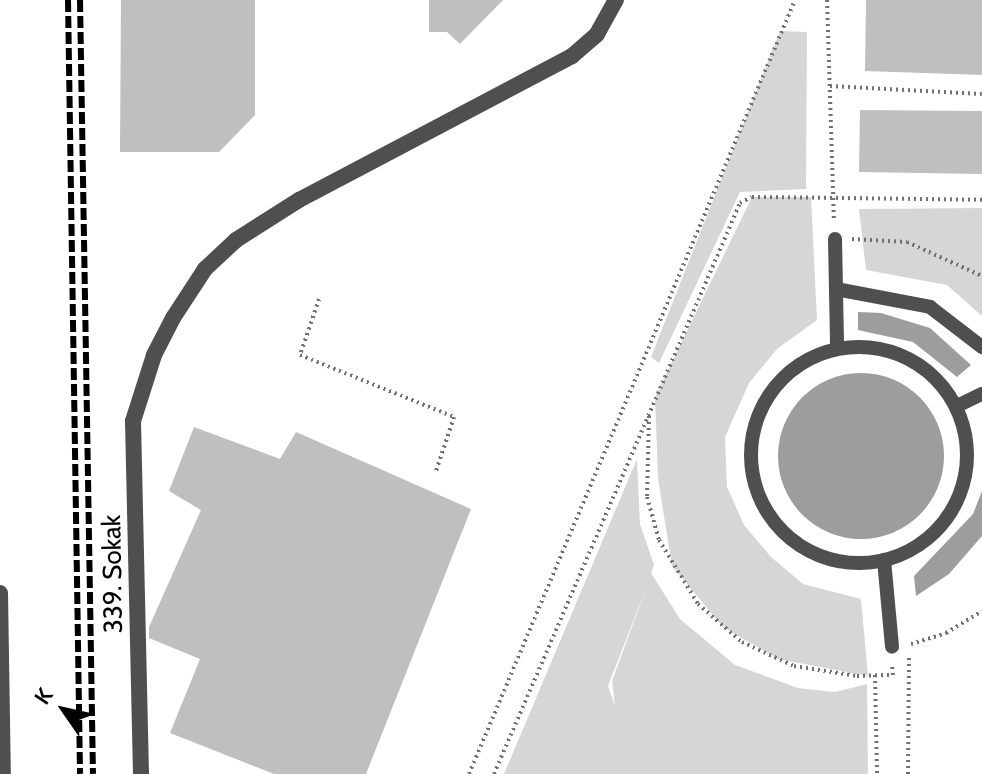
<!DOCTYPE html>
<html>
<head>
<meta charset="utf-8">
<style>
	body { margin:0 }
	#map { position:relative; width:982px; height:774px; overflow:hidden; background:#fff; font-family:Cabin,sans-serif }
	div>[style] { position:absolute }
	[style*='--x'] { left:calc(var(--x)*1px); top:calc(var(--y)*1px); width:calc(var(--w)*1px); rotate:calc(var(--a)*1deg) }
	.green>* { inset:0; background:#d6d6d6 }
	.water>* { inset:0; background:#9d9d9d }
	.round { border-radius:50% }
	.building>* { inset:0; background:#bfbfbf }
	.path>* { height:4px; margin-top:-2px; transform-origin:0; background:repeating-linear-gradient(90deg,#717171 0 2px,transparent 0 6px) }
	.pedestrian>* { height:14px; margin:-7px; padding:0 7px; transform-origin:7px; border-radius:7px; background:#4f4f4f }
	.pedestrian>.ring { margin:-7px; padding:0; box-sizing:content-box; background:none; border:14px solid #4f4f4f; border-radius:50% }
	.minor>* { height:16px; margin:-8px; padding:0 8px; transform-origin:8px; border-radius:8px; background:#4f4f4f }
	.tertiary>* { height:16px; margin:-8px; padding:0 8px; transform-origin:8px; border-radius:8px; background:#4f4f4f }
	.rail>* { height:6px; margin-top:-3px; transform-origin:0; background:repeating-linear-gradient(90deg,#000 0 12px,transparent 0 16px) }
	span { translate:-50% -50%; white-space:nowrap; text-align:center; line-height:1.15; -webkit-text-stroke:8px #fff; paint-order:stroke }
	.street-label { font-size:26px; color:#000 }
	.north { position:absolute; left:24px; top:670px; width:80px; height:80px; -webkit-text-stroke:6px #fff; paint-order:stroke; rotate:304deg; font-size:22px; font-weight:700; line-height:32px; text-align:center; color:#000 }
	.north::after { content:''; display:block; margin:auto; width:28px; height:36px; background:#000; clip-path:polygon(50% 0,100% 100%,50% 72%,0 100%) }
</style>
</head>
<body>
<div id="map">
	<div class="green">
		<i style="clip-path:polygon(780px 31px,807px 32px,806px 189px,740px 192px,659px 363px,651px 357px)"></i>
		<i style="clip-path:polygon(752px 197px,811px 197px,817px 320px,777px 349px,749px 383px,725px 437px,727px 487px,744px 525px,771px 557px,803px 584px,861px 599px,868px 676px,778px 659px,723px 627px,672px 566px,658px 478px,655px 397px)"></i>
		<i style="clip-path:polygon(982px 208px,982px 316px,947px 285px,866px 270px,859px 209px)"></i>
		<i style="clip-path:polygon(evenodd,637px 459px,640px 524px,654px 565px,651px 573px,680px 619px,735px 665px,798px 688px,835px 692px,867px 684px,868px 774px,504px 774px,637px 459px,648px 583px,612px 681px,615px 706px,608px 686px,648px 583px)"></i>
	</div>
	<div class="water">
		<i style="clip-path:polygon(858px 312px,881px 313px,930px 328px,971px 365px,957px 377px,913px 342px,858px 330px)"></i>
		<i class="round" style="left:778px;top:373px;width:166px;height:166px"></i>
		<i style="clip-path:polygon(982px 491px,982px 536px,949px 574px,916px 596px,914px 576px,973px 514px)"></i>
	</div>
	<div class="building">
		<i style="clip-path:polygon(121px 0,255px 0,255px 115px,219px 152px,120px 152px)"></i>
		<i style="clip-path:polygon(429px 0,503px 0,460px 44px,447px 32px,429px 32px)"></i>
		<i style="clip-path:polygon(866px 0,982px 0,982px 75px,865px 71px)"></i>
		<i style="clip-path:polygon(860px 110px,982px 111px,982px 174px,859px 172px)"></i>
		<i style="clip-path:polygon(194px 427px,280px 459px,296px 432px,471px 509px,366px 774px,274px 774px,170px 733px,200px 659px,149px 638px,149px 627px,201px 510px,169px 491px)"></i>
	</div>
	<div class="path">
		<i style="--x:827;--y:0;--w:220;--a:88.2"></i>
		<i style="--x:830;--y:86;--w:152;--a:3"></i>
		<i style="--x:852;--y:239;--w:55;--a:3.1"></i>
		<i style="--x:907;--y:242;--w:82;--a:24.4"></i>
		<i style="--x:319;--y:299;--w:59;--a:108.7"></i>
		<i style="--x:300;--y:355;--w:166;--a:21.9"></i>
		<i style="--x:454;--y:417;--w:57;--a:108.4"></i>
		<i style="--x:649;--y:416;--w:81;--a:91.4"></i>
		<i style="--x:647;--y:497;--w:45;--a:74.4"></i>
		<i style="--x:659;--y:540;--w:75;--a:58.6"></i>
		<i style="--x:698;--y:604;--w:58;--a:40.8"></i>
		<i style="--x:742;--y:642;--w:57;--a:24.8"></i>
		<i style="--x:794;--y:666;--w:64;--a:9"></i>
		<i style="--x:857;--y:676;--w:36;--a:-2"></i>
		<i style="--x:893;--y:675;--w:10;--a:-96"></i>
		<i style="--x:911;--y:644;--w:37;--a:-17"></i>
		<i style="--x:946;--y:633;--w:42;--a:-31.4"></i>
		<i style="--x:875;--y:675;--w:99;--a:88.8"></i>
		<i style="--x:469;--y:774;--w:840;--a:-67.16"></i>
		<i style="--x:494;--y:774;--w:622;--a:-66.69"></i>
		<i style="--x:740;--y:203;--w:13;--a:-27"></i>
		<i style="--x:752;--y:197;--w:230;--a:0.7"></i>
		<i style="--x:908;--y:774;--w:118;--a:-89.5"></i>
	</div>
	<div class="pedestrian">
		<i style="--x:835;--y:239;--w:109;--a:88.9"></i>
		<i style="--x:836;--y:289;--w:96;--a:10.8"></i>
		<i style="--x:930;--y:307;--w:66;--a:37.6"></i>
		<i class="ring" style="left:751px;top:347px;width:202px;height:202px"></i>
		<i style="--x:957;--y:406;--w:28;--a:-26"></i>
		<i style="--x:884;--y:560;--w:87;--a:84.7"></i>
	</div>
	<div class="minor">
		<i style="--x:0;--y:593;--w:181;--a:89.1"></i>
	</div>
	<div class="tertiary">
		<i style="--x:141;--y:774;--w:353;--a:-91.3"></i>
		<i style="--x:133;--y:421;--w:69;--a:-72.3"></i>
		<i style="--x:154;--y:355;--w:42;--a:-62.8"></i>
		<i style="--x:173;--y:318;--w:59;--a:-56.9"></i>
		<i style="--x:205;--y:269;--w:42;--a:-43.1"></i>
		<i style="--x:236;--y:240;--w:75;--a:-32.4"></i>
		<i style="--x:299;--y:200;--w:309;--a:-27.8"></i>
		<i style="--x:572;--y:56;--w:33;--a:-41"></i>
		<i style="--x:597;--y:34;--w:39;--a:-61"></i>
	</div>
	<div class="rail">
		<i style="--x:68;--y:0;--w:774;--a:89.11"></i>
		<i style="--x:80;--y:0;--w:774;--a:89.04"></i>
	</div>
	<div class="street-label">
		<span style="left:113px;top:574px;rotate:-91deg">339. Sokak</span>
	</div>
	<div class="north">K</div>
</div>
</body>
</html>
